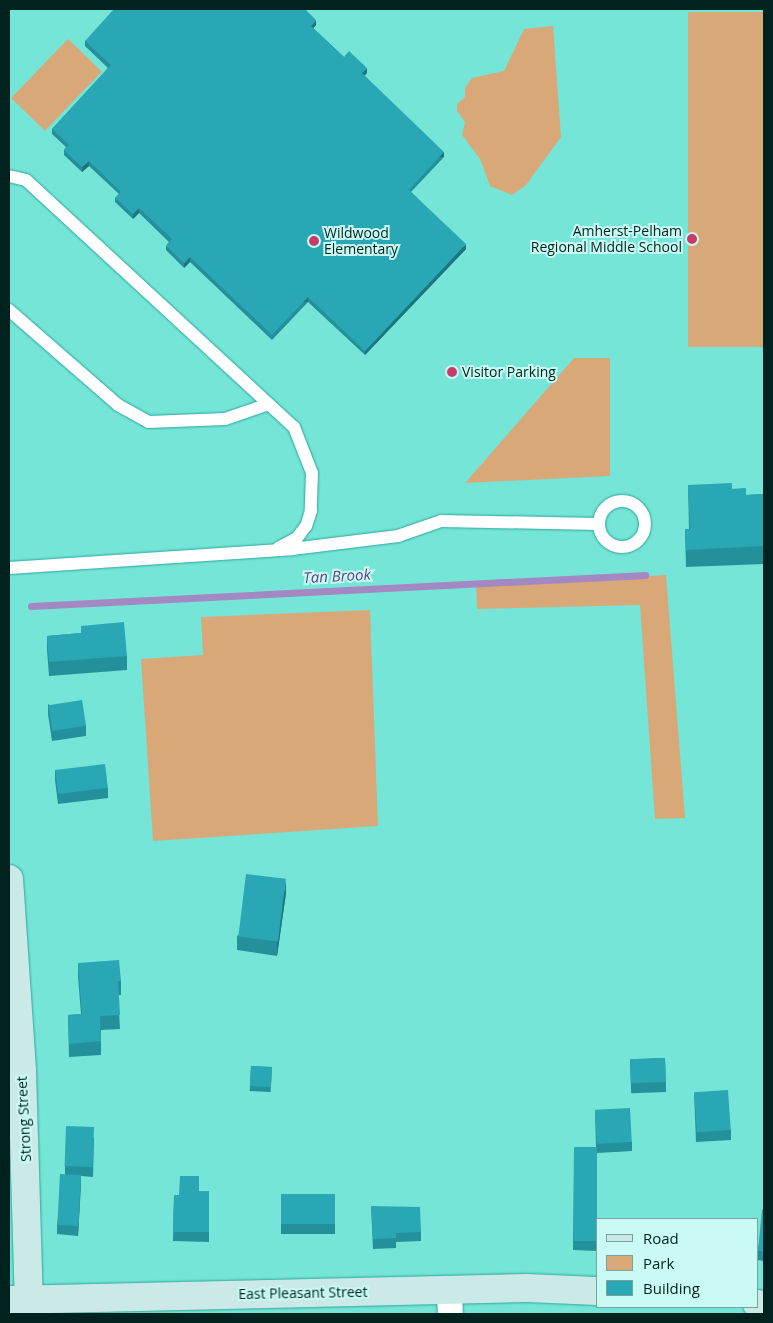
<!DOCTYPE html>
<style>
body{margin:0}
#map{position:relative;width:773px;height:1323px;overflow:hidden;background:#75e5d8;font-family:"Open Sans",sans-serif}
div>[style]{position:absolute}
.green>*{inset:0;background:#d9a878;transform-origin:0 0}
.stream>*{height:7px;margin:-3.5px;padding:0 3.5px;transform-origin:3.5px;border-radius:3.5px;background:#a388c3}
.roads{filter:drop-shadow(0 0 1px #2ea79b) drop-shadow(0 0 1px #2ea79b)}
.lane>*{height:12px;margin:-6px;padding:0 6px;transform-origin:6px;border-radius:6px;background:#fff}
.lane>.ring{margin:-6px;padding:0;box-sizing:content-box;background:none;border:12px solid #fff;border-radius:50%}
.street>*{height:25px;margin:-12.5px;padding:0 12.5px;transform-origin:12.5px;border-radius:12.5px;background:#fff}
.secondary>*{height:28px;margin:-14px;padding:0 14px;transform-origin:14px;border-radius:14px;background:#cbeae7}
.wall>*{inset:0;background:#24909b;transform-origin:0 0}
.shaded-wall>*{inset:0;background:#1d757e;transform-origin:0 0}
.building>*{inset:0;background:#2aa7b4;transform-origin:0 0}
.dots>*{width:14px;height:14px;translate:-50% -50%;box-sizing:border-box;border:2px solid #c9fbf4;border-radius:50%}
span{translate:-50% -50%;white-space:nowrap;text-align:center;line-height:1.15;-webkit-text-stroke:4px #c9fbf4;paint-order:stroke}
.poi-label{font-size:14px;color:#00221e}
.right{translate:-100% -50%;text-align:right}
.left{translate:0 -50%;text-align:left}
.street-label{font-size:14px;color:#00221e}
.water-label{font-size:15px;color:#623d86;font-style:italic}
.frame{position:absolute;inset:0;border:10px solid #00221e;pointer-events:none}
.legend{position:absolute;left:596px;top:1218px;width:162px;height:90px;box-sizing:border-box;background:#c9fbf4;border:1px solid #79a49e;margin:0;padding:6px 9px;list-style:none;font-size:15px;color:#00221e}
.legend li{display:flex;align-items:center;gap:10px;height:25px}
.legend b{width:25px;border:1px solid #79a49e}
</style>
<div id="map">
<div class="green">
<div style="left:688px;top:12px;width:76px;height:335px"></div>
<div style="clip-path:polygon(553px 26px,561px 137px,526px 185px,512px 195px,490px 186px,480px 159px,462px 135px,465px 122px,457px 111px,457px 104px,465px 97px,465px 88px,472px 78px,504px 71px,524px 29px)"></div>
<div style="left:68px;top:39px;width:47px;height:82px;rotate:44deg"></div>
<div style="clip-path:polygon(574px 358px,610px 358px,610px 476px,465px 483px)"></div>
<div style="clip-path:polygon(666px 575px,685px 818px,655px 819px,640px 605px,477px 609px,476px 585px)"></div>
<div style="clip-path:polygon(370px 610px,378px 826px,153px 841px,141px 659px,203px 655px,201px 617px)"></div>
</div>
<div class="stream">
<div style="left:31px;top:606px;width:615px;rotate:-2.89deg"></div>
</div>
<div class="roads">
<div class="lane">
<div style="left:9px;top:176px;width:17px;rotate:13deg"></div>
<div style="left:26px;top:180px;width:364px;rotate:42.7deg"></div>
<div style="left:294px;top:427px;width:49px;rotate:68.6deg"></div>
<div style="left:312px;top:473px;width:38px;rotate:92deg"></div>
<div style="left:311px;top:511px;width:16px;rotate:108deg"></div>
<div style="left:306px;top:526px;width:15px;rotate:127deg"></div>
<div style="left:297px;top:538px;width:21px;rotate:152deg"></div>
<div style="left:9px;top:310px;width:145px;rotate:41.1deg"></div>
<div style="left:118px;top:405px;width:35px;rotate:29deg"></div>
<div style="left:149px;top:422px;width:76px;rotate:-2.3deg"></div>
<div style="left:225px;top:419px;width:46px;rotate:-18.8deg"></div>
<div class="ring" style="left:599px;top:501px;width:34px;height:34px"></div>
<div style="left:9px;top:568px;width:284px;rotate:-3.8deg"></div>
<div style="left:292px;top:549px;width:107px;rotate:-7deg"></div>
<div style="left:398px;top:536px;width:46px;rotate:-19.2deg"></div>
<div style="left:441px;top:521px;width:157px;rotate:1.1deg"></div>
</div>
<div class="street">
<div style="left:449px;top:1290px;width:24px;rotate:88deg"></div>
</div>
<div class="secondary">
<div style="left:9px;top:879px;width:191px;rotate:86.1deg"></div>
<div style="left:22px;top:1070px;width:230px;rotate:88.3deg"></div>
<div style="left:9px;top:1300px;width:518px;rotate:-1.33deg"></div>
<div style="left:527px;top:1288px;width:70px;rotate:2.5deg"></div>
<div style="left:757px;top:1304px;width:7px;rotate:8deg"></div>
</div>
</div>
<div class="wall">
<div style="clip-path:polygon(163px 10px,316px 25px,313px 28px,344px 57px,367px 73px,364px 76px,444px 157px,411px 192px,466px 249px,365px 355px,308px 302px,272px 340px,190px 262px,184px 268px,166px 250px,166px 246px,169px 242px,139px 213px,133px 219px,115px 202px,115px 198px,119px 194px,89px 166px,82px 172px,64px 155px,64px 150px,66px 147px,52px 134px,52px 129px,108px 68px,85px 46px,85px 41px)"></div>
<div style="clip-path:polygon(688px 485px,732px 489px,746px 495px,764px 494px,764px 564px,686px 567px,685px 529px,689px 529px)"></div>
<div style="clip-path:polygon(81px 626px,127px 656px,127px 670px,49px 676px,47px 650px,47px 636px,81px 633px)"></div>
<div style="clip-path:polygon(48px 704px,86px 726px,86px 736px,52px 741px,48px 714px)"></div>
<div style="clip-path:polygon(55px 770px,108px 788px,108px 798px,58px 804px,55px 780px)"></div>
<div style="clip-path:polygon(286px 893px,277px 956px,237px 950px,237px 936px)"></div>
<div style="clip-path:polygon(78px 963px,121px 981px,121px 995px,118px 995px,120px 1029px,101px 1030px,101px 1055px,69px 1057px,68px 1015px,81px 1014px,78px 977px)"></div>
<div style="left:665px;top:1058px;width:34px;height:35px;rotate:88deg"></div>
<div style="left:251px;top:1066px;width:21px;height:25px;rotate:3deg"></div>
<div style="clip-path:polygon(694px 1092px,731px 1130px,731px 1140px,696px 1142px)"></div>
<div style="clip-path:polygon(595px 1111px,632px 1142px,632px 1151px,597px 1153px,597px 1251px,573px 1250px,574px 1147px,596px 1147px)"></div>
<div style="clip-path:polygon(94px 1137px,93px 1177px,81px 1176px,78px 1236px,57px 1234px,57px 1225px,65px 1174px,65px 1166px)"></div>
<div style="clip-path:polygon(199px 1191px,209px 1191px,209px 1242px,173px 1241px,174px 1195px,179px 1195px)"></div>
<div style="left:281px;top:1194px;width:54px;height:40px"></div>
<div style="clip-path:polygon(371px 1206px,421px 1232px,421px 1241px,396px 1242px,396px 1248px,373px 1249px)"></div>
<div style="clip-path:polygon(764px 1210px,764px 1261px,758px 1260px,758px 1251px)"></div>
</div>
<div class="shaded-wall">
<div style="clip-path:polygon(316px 20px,316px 25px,311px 31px,311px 26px)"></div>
<div style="clip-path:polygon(367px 68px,367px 73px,362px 78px,362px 73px)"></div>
<div style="left:444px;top:152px;width:5px;height:52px;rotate:90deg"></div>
<div style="clip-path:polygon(89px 161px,89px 166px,82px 172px,82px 167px)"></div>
<div style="clip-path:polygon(139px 208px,139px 213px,133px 219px,133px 214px)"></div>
<div style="clip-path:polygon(466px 244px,466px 249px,365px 355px,365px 351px)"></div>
<div style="clip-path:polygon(190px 257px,190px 262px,184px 268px,184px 263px)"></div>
<div style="left:308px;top:297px;width:5px;height:52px;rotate:90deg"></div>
<div style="clip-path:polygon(286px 879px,286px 893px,277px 956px,277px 942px)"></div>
<div style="clip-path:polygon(81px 1175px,81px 1185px,78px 1236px,78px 1226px)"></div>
</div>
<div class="building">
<div style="clip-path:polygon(114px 9px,162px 9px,163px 10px,164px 9px,305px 9px,316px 20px,311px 26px,344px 57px,349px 51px,367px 68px,362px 73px,444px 152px,409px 190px,466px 244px,365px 351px,308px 297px,272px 335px,190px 257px,184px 263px,166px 246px,172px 239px,139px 208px,133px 214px,115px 198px,121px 192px,89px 161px,82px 167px,64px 150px,69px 145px,52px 129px,111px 65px,85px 41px)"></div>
<div style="clip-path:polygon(732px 483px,732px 489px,746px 488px,746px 495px,764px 494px,764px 546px,686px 550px,685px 529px,690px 529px,688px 485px)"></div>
<div style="clip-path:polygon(124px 622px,127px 656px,49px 662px,47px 636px,81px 633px,81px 626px)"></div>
<div style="left:82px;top:700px;width:26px;height:34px;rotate:81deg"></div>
<div style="left:105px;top:764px;width:24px;height:50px;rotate:83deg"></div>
<div style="left:246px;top:874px;width:40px;height:63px;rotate:7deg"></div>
<div style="clip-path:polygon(119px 960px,121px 981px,118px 981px,120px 1015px,100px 1016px,101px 1041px,69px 1044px,68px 1015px,82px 1014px,78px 963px)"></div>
<div style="left:665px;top:1058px;width:24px;height:35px;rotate:88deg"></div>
<div style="left:251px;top:1066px;width:21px;height:20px;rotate:3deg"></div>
<div style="left:728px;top:1090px;width:40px;height:34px;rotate:86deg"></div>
<div style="left:630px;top:1108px;width:34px;height:35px;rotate:87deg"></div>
<div style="left:66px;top:1126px;width:28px;height:40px;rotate:2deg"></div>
<div style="left:574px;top:1147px;width:23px;height:94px"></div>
<div style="left:60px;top:1174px;width:21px;height:51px;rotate:3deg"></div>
<div style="clip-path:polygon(180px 1176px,199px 1176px,199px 1191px,209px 1191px,209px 1232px,173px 1232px,174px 1195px,179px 1195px)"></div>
<div style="left:281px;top:1194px;width:54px;height:30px"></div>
<div style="clip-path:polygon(371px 1206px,420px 1207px,421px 1232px,396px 1233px,396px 1238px,373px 1239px)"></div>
<div style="clip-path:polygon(762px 1209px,764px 1210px,764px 1251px,758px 1251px)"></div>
</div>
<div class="dots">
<div style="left:692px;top:239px;background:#c93c69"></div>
<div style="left:314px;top:241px;background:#c93c69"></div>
<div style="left:452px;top:372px;background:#c93c69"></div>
</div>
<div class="poi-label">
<span class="right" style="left:682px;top:239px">Amherst-Pelham<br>Regional Middle School</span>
<span class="left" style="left:324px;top:241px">Wildwood<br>Elementary</span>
<span class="left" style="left:462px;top:372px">Visitor Parking</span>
</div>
<div class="street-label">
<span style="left:24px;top:1119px;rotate:-93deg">Strong Street</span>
<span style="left:303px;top:1293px;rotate:-1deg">East Pleasant Street</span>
</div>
<div class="water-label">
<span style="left:337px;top:576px;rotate:-3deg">Tan Brook</span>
</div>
<div class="frame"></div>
<ul class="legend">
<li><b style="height:6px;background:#cbeae7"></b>Road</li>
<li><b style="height:14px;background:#d9a878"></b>Park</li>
<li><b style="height:14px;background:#2aa7b4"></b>Building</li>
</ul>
</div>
